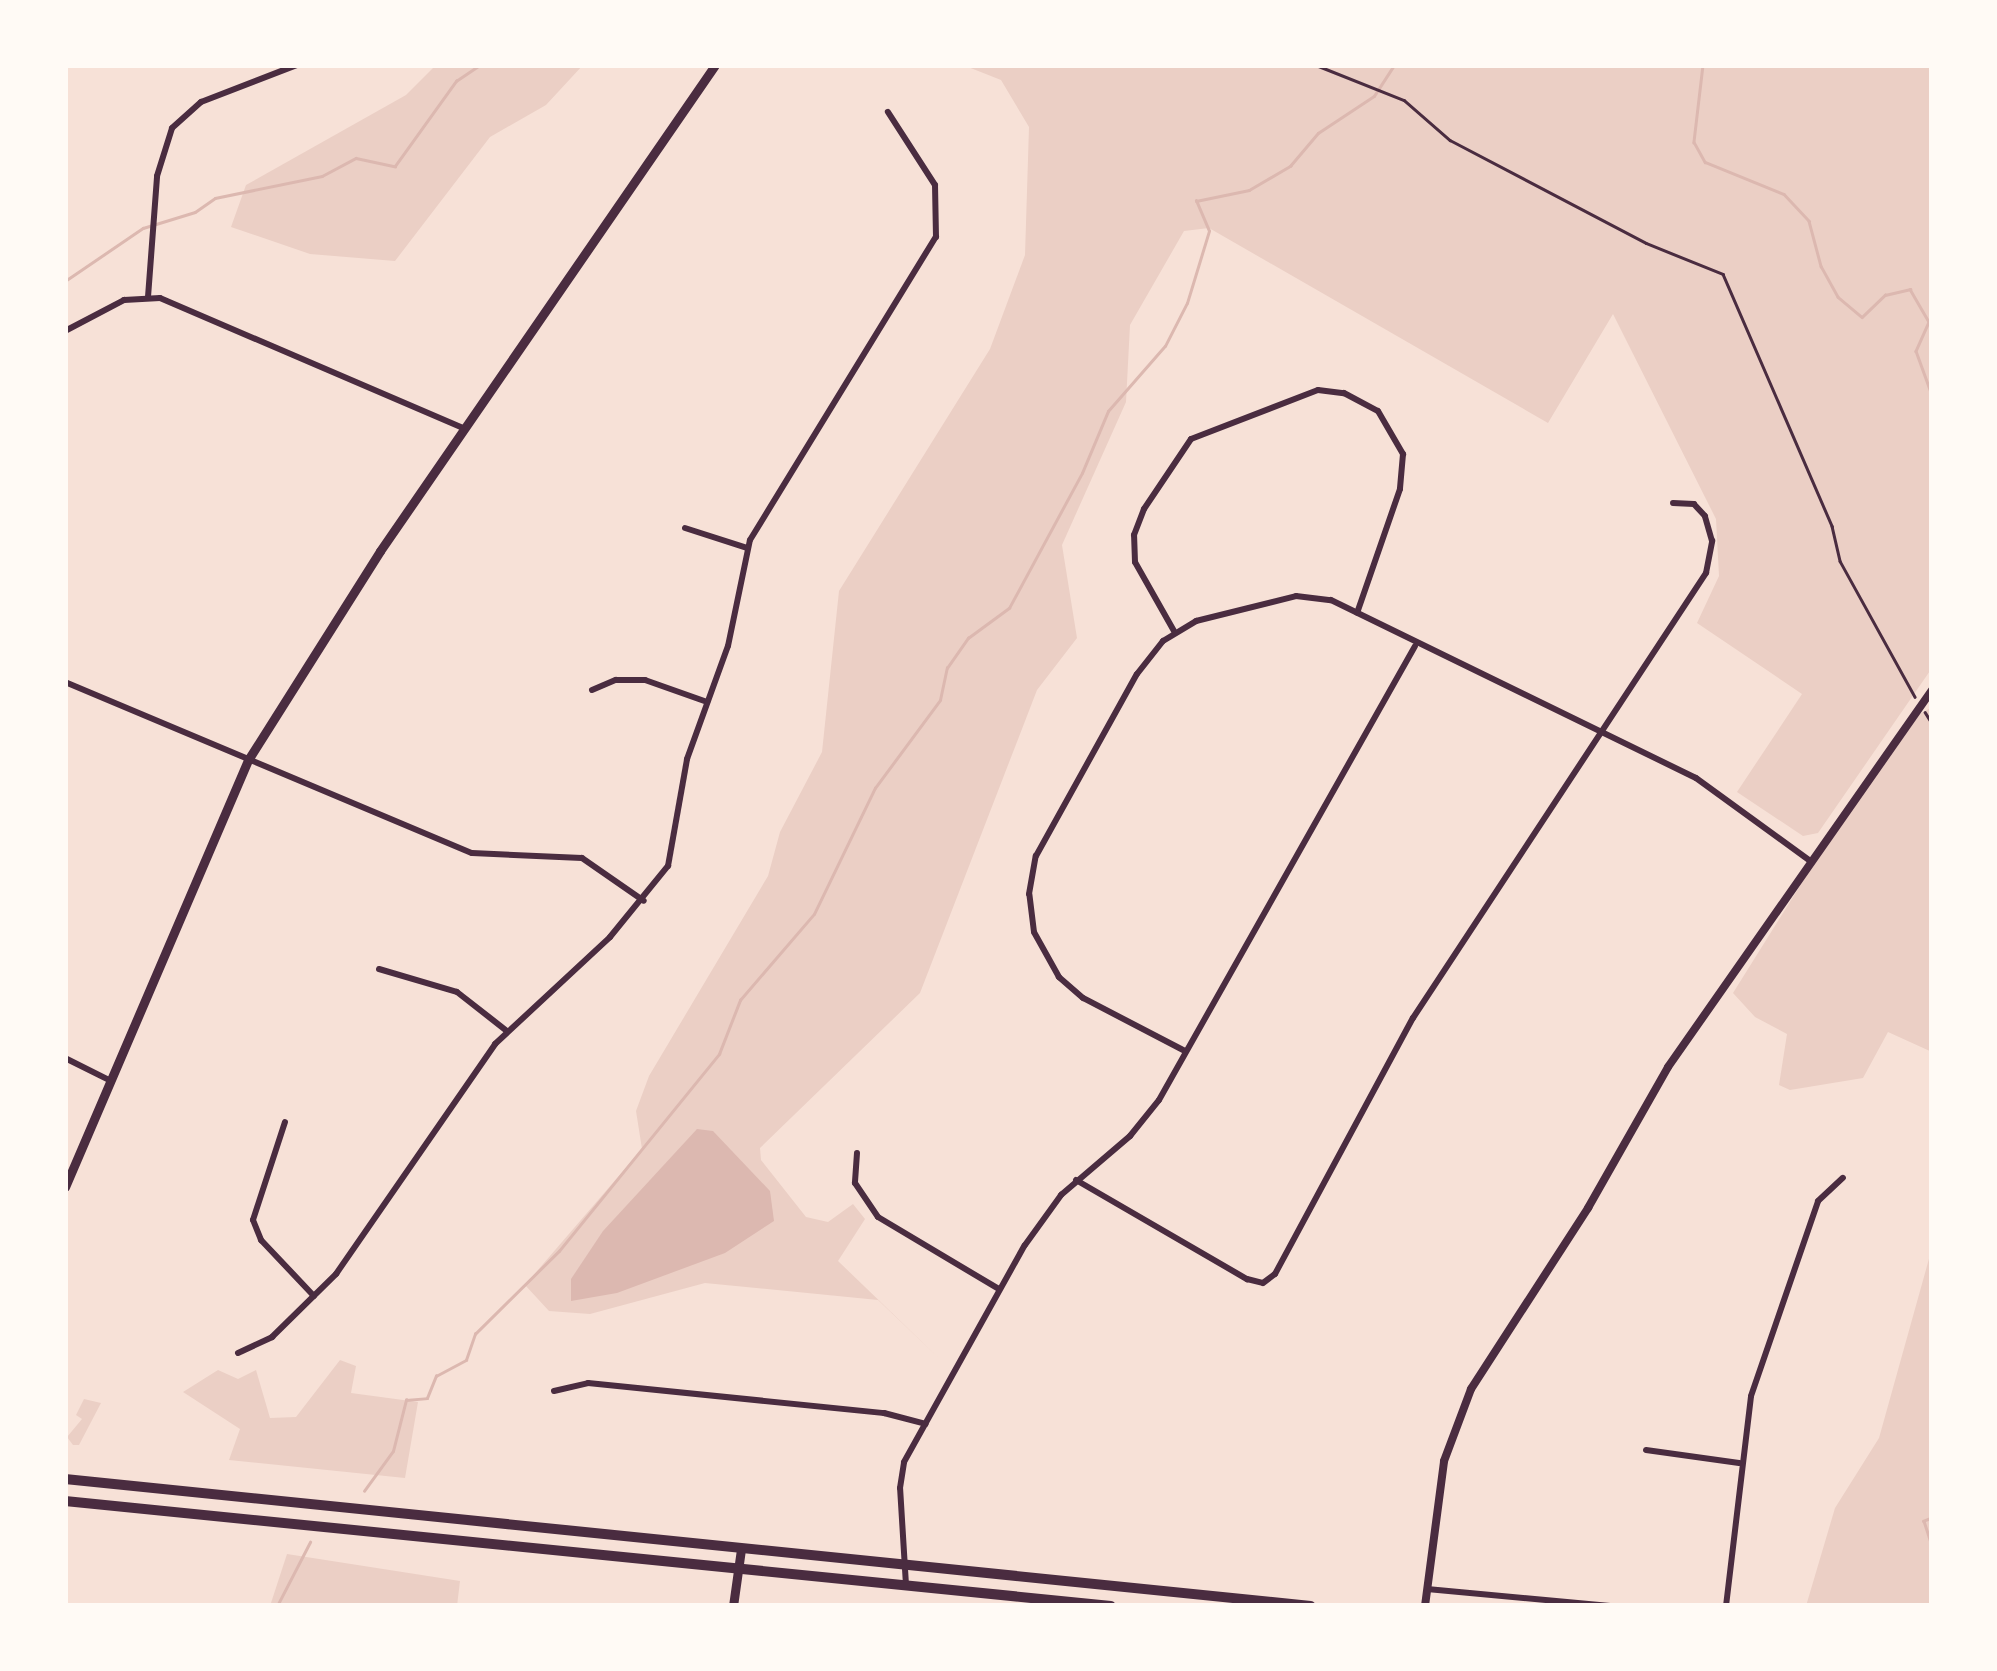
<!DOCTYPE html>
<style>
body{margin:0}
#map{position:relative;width:1997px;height:1671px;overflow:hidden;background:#f7e1d7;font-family:Helvetica,sans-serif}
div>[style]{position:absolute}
.green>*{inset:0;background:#ebcfc5}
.water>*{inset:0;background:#dcb8b0}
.stream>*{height:2.5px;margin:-1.25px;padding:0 1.25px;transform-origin:1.25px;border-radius:1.25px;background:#dcb8b0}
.path>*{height:2.5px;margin:-1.25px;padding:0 1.25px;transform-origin:1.25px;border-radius:1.25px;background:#4a2c40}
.minor>*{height:6px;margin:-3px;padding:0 3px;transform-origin:3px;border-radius:3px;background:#4a2c40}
.tertiary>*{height:8px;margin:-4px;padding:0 4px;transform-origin:4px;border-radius:4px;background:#4a2c40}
.secondary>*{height:9px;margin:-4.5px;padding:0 4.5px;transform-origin:4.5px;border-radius:4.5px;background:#4a2c40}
.primary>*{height:10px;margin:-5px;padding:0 5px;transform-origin:5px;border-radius:5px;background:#4a2c40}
span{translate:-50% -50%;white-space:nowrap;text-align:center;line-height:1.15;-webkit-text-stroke:10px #fffaf5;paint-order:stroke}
.frame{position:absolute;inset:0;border:68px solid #fffaf5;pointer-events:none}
</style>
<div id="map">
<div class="green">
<div style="clip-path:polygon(436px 65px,583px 65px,546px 105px,490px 137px,395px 261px,310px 254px,231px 227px,246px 185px,406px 95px)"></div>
<div style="clip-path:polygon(963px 65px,1932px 65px,1932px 668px,1818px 833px,1803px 836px,1737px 792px,1802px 694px,1697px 623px,1719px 576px,1716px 519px,1613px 314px,1548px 423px,1209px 228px,1184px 231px,1130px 325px,1126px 402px,1062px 545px,1077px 638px,1037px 690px,920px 993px,760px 1148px,761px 1160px,806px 1217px,828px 1222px,853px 1204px,865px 1219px,838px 1261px,944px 1363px,878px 1300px,705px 1283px,590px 1314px,549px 1311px,525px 1285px,642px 1149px,636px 1111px,649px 1076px,768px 876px,780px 832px,822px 752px,839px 591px,990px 349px,1025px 255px,1029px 127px,1001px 80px)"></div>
<div style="clip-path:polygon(1932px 707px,1932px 1052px,1888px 1032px,1863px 1078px,1790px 1090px,1779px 1085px,1787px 1034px,1755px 1017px,1733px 993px,1818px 857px,1920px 714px)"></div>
<div style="clip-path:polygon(1932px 1248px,1932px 1606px,1806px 1606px,1835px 1508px,1879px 1438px)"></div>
<div style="clip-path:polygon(340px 1360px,356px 1366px,351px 1393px,418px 1402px,405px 1478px,229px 1460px,240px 1429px,183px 1392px,218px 1370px,238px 1379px,256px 1370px,270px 1418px,296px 1417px)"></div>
<div style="clip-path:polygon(84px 1399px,101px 1403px,79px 1445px,73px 1445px,67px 1437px,82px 1419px,76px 1415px)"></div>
<div style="clip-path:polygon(287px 1554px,460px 1581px,457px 1606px,270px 1606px)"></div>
</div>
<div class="water">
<div style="clip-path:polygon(697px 1129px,713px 1131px,770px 1191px,774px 1221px,725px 1253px,617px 1293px,571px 1301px,571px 1279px,603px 1231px)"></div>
</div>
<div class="stream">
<div style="left:1703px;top:65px;width:78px;rotate:96.7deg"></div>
<div style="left:1694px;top:142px;width:23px;rotate:61deg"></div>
<div style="left:1705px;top:162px;width:85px;rotate:22.1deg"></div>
<div style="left:1784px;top:194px;width:37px;rotate:47deg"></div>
<div style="left:1809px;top:221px;width:47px;rotate:75.1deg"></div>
<div style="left:1821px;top:266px;width:35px;rotate:61deg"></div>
<div style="left:1838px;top:297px;width:31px;rotate:40deg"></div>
<div style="left:1862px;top:317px;width:32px;rotate:-44deg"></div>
<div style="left:1885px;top:295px;width:26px;rotate:-13deg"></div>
<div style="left:1910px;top:289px;width:38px;rotate:60deg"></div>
<div style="left:1929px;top:322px;width:32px;rotate:114deg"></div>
<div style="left:1916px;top:351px;width:47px;rotate:70deg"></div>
<div style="left:65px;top:281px;width:94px;rotate:-34.2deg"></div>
<div style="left:143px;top:228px;width:54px;rotate:-17.1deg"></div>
<div style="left:195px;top:212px;width:24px;rotate:-35deg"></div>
<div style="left:215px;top:198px;width:109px;rotate:-11.6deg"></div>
<div style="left:322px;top:176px;width:38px;rotate:-28deg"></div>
<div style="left:356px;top:158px;width:40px;rotate:12deg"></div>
<div style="left:395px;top:166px;width:105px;rotate:-54.3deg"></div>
<div style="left:456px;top:81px;width:29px;rotate:-34deg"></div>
<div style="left:364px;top:1491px;width:49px;rotate:-54.1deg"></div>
<div style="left:393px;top:1451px;width:53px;rotate:-75.7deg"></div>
<div style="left:406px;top:1400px;width:21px;rotate:-5deg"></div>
<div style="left:427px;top:1398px;width:24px;rotate:-68deg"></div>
<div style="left:436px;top:1376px;width:34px;rotate:-28deg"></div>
<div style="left:466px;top:1360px;width:28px;rotate:-71deg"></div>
<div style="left:475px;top:1334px;width:118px;rotate:-44.7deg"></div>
<div style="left:559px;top:1251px;width:254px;rotate:-50.9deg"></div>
<div style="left:719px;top:1054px;width:58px;rotate:-68.7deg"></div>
<div style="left:740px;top:1000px;width:113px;rotate:-49.3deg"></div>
<div style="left:814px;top:914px;width:140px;rotate:-64.2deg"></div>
<div style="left:875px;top:788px;width:109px;rotate:-53.5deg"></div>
<div style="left:940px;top:700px;width:33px;rotate:-78deg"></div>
<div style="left:947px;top:668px;width:37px;rotate:-55deg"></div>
<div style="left:968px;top:638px;width:51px;rotate:-36.2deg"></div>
<div style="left:1009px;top:608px;width:153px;rotate:-61.6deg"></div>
<div style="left:1082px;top:473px;width:67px;rotate:-67.2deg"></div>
<div style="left:1108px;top:411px;width:86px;rotate:-48.8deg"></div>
<div style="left:1165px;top:346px;width:48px;rotate:-62.9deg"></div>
<div style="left:1187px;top:303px;width:75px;rotate:-73deg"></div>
<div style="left:1209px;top:231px;width:33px;rotate:-113deg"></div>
<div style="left:1196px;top:201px;width:54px;rotate:-11.7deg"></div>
<div style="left:1249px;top:190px;width:48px;rotate:-30.3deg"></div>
<div style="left:1290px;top:166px;width:43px;rotate:-49.7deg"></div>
<div style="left:1318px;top:133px;width:67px;rotate:-33.5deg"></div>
<div style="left:1374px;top:96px;width:37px;rotate:-57deg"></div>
<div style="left:1932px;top:1518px;width:9px;rotate:159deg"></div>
<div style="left:1924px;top:1521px;width:25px;rotate:72deg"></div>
<div style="left:277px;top:1606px;width:72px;rotate:-62.7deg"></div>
</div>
<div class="path">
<div style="left:1316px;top:65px;width:95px;rotate:21.7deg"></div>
<div style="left:1404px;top:100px;width:61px;rotate:41deg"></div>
<div style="left:1450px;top:140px;width:221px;rotate:27.7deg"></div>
<div style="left:1646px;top:243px;width:83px;rotate:21.9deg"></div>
<div style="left:1723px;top:274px;width:275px;rotate:66.6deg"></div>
<div style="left:1832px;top:526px;width:36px;rotate:77deg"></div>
<div style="left:1840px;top:561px;width:155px;rotate:61.1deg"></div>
<div style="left:1925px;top:712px;width:13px;rotate:58deg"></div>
</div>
<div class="minor">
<div style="left:148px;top:297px;width:121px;rotate:-85.7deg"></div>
<div style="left:157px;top:176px;width:50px;rotate:-72.6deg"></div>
<div style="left:172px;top:128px;width:39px;rotate:-42deg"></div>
<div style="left:201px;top:102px;width:103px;rotate:-21.1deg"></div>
<div style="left:65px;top:331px;width:67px;rotate:-27.7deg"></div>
<div style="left:124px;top:300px;width:36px;rotate:-3deg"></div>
<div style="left:160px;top:298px;width:331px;rotate:23.2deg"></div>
<div style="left:685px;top:528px;width:65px;rotate:17.9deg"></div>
<div style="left:1174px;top:631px;width:79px;rotate:-119.5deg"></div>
<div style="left:1135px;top:562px;width:27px;rotate:-92deg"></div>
<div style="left:1134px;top:535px;width:28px;rotate:-69deg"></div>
<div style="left:1144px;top:509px;width:84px;rotate:-56.1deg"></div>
<div style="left:1191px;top:439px;width:136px;rotate:-21.1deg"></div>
<div style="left:1318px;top:390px;width:26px;rotate:7deg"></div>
<div style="left:1344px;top:393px;width:38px;rotate:28deg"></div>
<div style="left:1378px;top:411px;width:50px;rotate:59.8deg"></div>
<div style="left:1403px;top:454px;width:35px;rotate:95deg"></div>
<div style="left:1400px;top:489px;width:131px;rotate:109.1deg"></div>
<div style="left:65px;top:682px;width:441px;rotate:22.8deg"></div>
<div style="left:472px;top:853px;width:110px;rotate:2.6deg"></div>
<div style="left:582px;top:858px;width:75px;rotate:34.7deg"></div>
<div style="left:592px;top:690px;width:26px;rotate:-23deg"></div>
<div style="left:616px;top:680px;width:29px"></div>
<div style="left:645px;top:680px;width:66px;rotate:19.5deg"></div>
<div style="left:379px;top:969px;width:81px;rotate:16.4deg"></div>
<div style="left:457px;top:992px;width:63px;rotate:38deg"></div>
<div style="left:1185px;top:1051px;width:115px;rotate:-152.5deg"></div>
<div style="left:1083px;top:998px;width:32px;rotate:-139deg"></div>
<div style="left:1059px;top:977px;width:51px;rotate:-119.1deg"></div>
<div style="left:1034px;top:932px;width:38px;rotate:-97deg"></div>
<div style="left:1029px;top:894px;width:39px;rotate:-80deg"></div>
<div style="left:1036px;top:856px;width:208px;rotate:-61deg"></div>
<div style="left:1137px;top:674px;width:42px;rotate:-51.8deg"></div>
<div style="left:1163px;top:641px;width:39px;rotate:-31deg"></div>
<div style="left:1196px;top:621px;width:103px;rotate:-14deg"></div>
<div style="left:1296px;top:596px;width:35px;rotate:7deg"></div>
<div style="left:1331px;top:600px;width:406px;rotate:26deg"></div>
<div style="left:1696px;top:778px;width:140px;rotate:36deg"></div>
<div style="left:65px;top:1058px;width:49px;rotate:26.6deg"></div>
<div style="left:285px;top:1122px;width:103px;rotate:108.1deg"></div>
<div style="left:253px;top:1220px;width:22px;rotate:68deg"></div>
<div style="left:261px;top:1240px;width:77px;rotate:46.6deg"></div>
<div style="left:857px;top:1153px;width:30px;rotate:94deg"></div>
<div style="left:855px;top:1183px;width:41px;rotate:55.9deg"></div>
<div style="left:878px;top:1217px;width:141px;rotate:30.8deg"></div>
<div style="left:1076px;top:1180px;width:198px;rotate:30.1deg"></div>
<div style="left:1247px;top:1279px;width:16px;rotate:14deg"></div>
<div style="left:1263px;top:1283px;width:15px;rotate:-37deg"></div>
<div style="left:1275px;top:1274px;width:291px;rotate:-61.7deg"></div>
<div style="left:1413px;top:1018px;width:533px;rotate:-56.64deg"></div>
<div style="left:1706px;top:573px;width:33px;rotate:-79deg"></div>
<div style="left:1712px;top:541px;width:26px;rotate:-106deg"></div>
<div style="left:1705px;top:516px;width:16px;rotate:-133deg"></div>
<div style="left:1694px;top:504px;width:21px;rotate:-177deg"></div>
<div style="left:238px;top:1353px;width:38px;rotate:-25deg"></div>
<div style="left:272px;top:1337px;width:90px;rotate:-44.5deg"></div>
<div style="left:336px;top:1274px;width:280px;rotate:-55.3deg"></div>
<div style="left:495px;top:1044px;width:157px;rotate:-42.9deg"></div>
<div style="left:610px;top:937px;width:92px;rotate:-50.8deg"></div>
<div style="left:668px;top:866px;width:109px;rotate:-79.9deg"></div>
<div style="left:687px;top:759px;width:120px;rotate:-70.1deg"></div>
<div style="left:728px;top:646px;width:108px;rotate:-78.3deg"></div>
<div style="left:750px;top:540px;width:356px;rotate:-58.5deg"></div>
<div style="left:936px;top:237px;width:52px;rotate:-91.1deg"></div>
<div style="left:935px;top:185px;width:87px;rotate:-122.8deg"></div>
<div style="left:554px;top:1391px;width:35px;rotate:-13deg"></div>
<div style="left:588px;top:1383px;width:298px;rotate:5.8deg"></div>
<div style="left:884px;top:1413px;width:43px;rotate:14.7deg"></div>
<div style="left:1646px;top:1450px;width:94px;rotate:8deg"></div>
<div style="left:906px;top:1585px;width:97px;rotate:-93.5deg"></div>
<div style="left:900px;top:1488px;width:26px;rotate:-81deg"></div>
<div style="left:904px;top:1462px;width:248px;rotate:-60.9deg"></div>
<div style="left:1025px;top:1245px;width:62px;rotate:-54.2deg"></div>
<div style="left:1061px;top:1195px;width:91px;rotate:-40.5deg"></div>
<div style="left:1130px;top:1136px;width:46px;rotate:-51.1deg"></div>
<div style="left:1159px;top:1100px;width:521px;rotate:-60.58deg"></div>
<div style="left:1427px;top:1589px;width:184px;rotate:5.3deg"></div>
<div style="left:1726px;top:1606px;width:211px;rotate:-83.2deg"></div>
<div style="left:1751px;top:1396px;width:206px;rotate:-71deg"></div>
<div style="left:1818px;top:1201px;width:34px;rotate:-43deg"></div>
</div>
<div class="tertiary">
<div style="left:1425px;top:1606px;width:146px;rotate:-82.5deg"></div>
<div style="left:1444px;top:1461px;width:77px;rotate:-69.4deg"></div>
<div style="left:1471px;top:1389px;width:216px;rotate:-57.1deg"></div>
<div style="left:1588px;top:1208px;width:162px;rotate:-60.4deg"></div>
<div style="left:1668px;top:1067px;width:460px;rotate:-55deg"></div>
</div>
<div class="secondary">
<div style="left:65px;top:1187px;width:465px;rotate:-66.8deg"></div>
<div style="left:248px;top:760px;width:247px;rotate:-57.7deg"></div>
<div style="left:380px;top:551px;width:590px;rotate:-55.42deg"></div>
<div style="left:733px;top:1606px;width:58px;rotate:-82deg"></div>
</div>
<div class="primary">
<div style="left:65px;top:1479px;width:1252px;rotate:5.82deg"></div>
<div style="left:65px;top:1501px;width:1051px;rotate:5.73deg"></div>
</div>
<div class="frame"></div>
</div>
